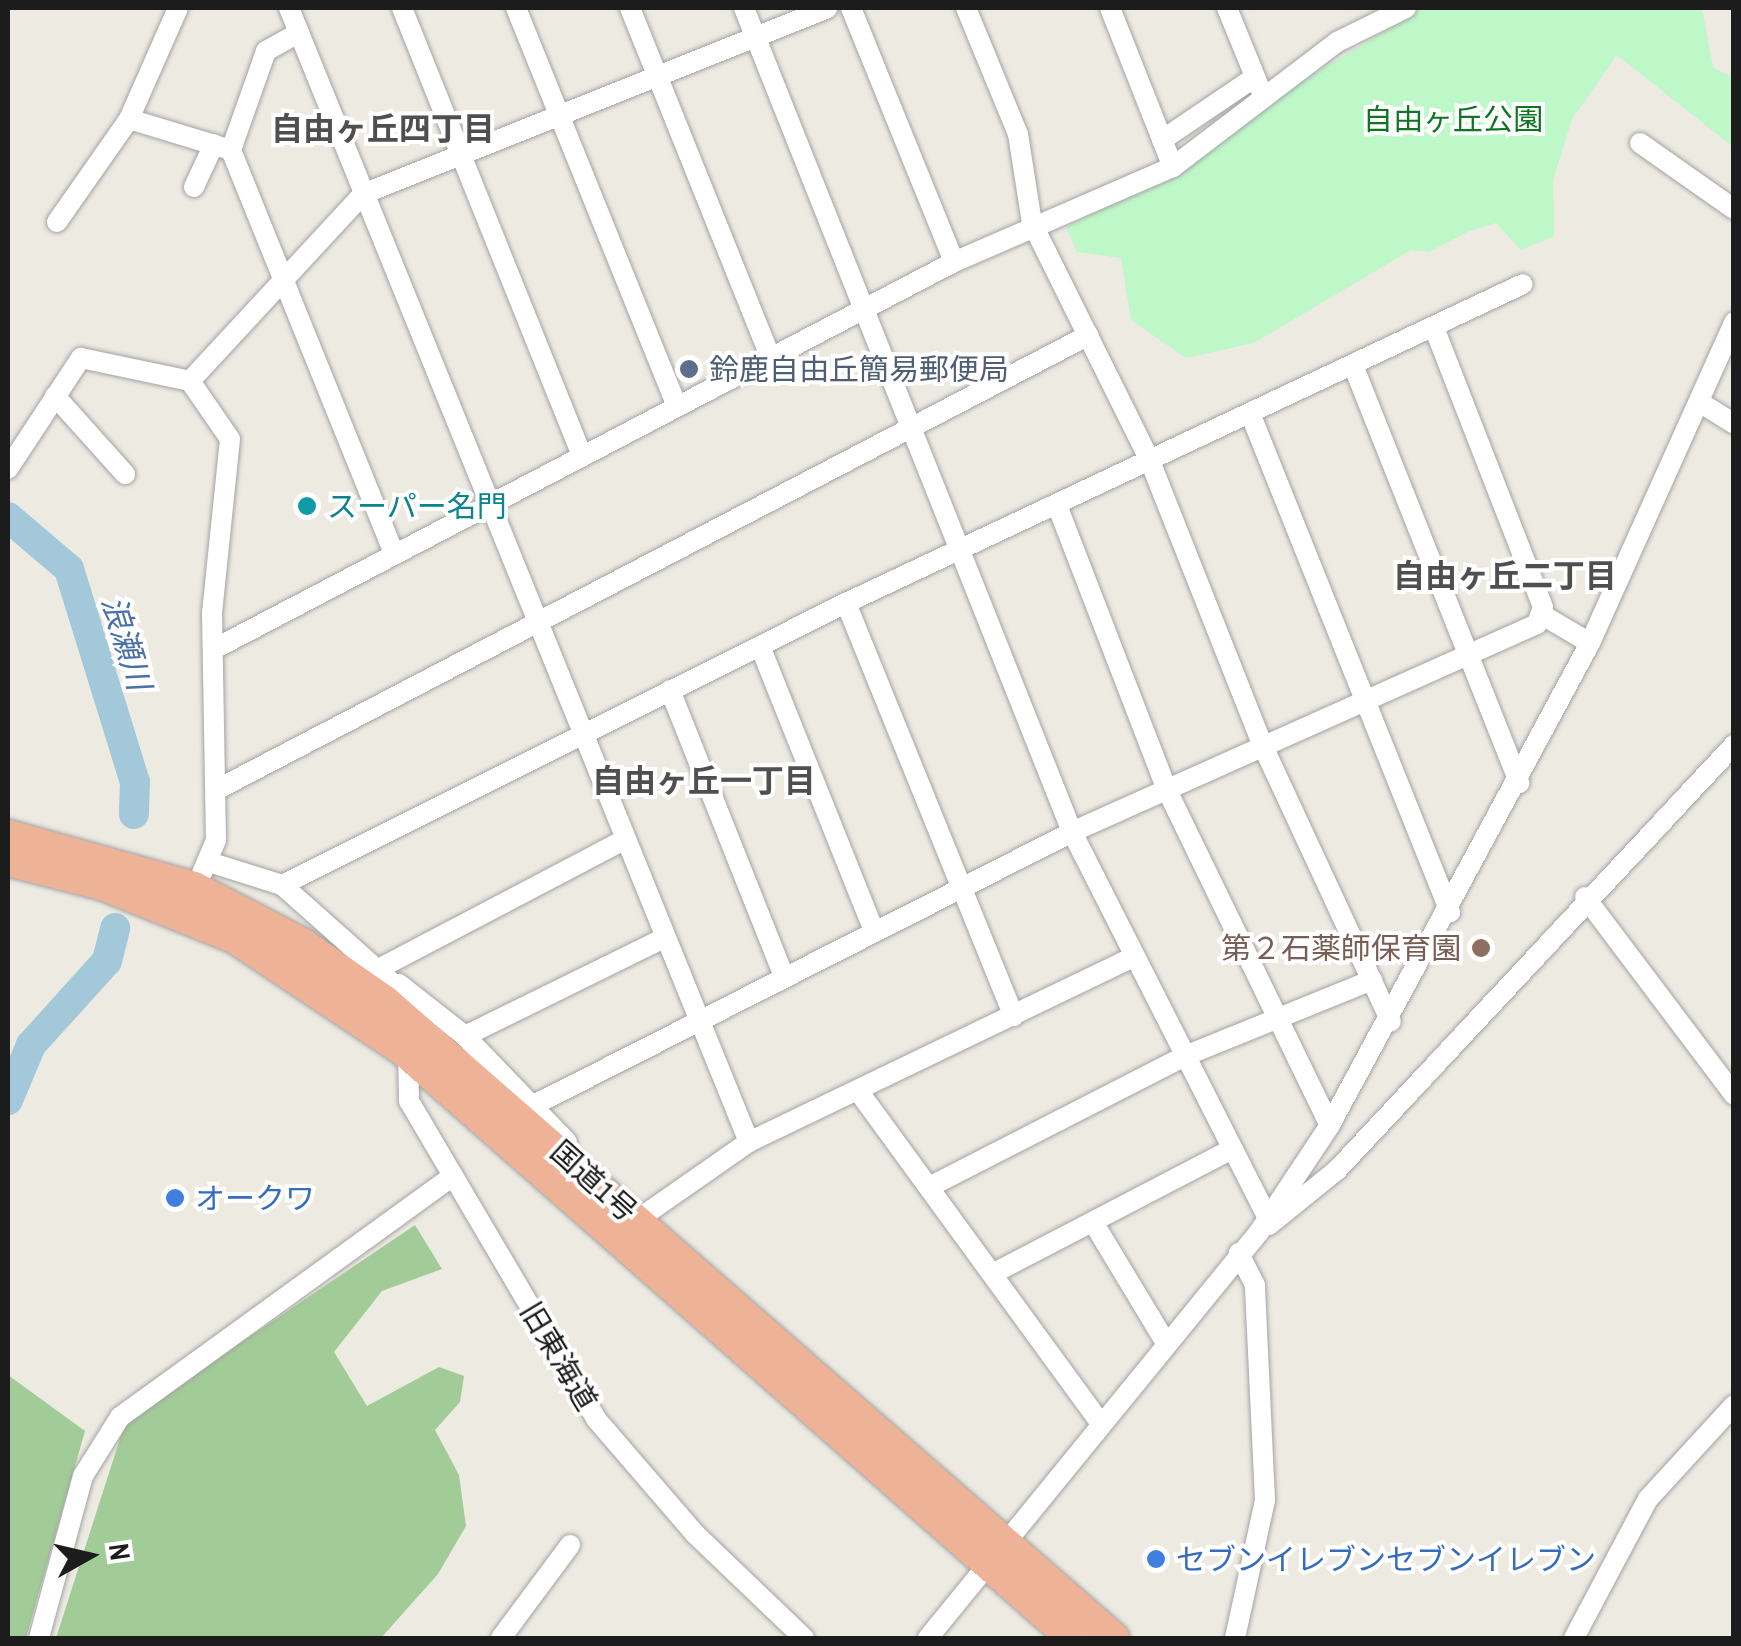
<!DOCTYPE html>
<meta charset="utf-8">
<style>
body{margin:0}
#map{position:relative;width:1741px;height:1646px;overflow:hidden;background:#edeae2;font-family:"Archivo Narrow","Noto Sans JP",sans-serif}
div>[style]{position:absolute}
.forest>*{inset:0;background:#a2cc97}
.park>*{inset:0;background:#bef7c8}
.river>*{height:30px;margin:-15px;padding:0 15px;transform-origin:15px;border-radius:15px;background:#a3c8da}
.roads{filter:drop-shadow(0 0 2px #a3a3a3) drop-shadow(0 0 2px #a3a3a3)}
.minor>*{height:20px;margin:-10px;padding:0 10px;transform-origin:10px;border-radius:10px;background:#fff}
.trunk>*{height:32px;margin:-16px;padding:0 16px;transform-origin:16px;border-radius:16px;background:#eeb297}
.dots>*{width:28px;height:28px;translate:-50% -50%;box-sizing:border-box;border:5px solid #fff;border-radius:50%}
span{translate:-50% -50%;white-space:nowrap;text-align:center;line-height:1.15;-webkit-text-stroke:8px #fff;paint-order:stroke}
.park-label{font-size:30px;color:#0e7620}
.service-label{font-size:30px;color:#4e5e75}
.left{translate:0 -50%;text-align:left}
.culture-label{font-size:30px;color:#0d838f}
.education-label{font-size:30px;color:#785e54}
.right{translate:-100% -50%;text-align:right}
.street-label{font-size:30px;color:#1c1c1c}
.shop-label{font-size:30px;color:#366cbe}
.neighbourhood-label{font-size:32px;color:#4f4f4f;font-weight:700}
.water-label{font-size:32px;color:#4c71a8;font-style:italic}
.frame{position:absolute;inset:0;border:10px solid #1c1c1c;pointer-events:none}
.north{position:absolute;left:40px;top:1506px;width:100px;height:100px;-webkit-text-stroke:8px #fff;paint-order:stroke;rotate:82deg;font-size:28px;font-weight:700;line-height:40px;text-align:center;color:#1c1c1c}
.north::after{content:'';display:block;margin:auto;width:35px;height:45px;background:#1c1c1c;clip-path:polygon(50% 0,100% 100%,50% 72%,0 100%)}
</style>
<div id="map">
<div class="forest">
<div style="clip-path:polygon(415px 1225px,442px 1269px,382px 1291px,334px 1352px,367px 1406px,439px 1367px,464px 1376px,460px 1402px,435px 1430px,459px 1475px,466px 1526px,438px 1574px,381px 1638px,56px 1638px,126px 1420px)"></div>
<div style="clip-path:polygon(8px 1375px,85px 1431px,26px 1638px,8px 1638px)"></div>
</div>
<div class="park">
<div style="clip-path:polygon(1424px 8px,1702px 8px,1713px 67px,1733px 78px,1733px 147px,1617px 55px,1572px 119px,1553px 180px,1554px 236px,1521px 250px,1496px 223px,1469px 231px,1429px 252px,1411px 250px,1254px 343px,1186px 358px,1131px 320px,1121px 258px,1077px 252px,1066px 227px,1175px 174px,1297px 84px)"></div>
</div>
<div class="river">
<div style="left:8px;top:517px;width:80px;rotate:40.4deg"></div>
<div style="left:69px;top:569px;width:223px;rotate:72.8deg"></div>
<div style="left:135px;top:782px;width:32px;rotate:92deg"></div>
<div style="left:8px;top:1100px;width:60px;rotate:-67.3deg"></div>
<div style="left:31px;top:1045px;width:113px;rotate:-47.9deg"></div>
<div style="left:107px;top:961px;width:34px;rotate:-76deg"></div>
</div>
<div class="roads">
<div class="minor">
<div style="left:178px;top:8px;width:121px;rotate:113.8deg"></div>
<div style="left:129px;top:119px;width:107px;rotate:16.9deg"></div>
<div style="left:231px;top:150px;width:436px;rotate:68deg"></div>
<div style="left:289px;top:8px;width:1224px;rotate:67.92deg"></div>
<div style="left:402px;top:8px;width:483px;rotate:68.1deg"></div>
<div style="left:516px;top:8px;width:428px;rotate:68deg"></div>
<div style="left:630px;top:8px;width:377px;rotate:68.1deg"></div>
<div style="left:744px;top:8px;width:887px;rotate:68.29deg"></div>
<div style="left:1072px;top:832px;width:433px;rotate:63.1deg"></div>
<div style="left:851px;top:8px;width:274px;rotate:67.9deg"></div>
<div style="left:966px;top:8px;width:136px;rotate:67.6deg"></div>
<div style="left:1018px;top:134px;width:90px;rotate:81.1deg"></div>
<div style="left:1032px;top:223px;width:266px;rotate:63.6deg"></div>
<div style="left:1150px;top:461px;width:304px;rotate:68.4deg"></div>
<div style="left:1262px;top:744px;width:306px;rotate:65.1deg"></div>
<div style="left:1110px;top:8px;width:171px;rotate:68.4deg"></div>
<div style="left:1227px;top:8px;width:87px;rotate:67.8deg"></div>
<div style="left:1162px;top:140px;width:112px;rotate:-34.1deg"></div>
<div style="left:1640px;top:143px;width:115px;rotate:35.1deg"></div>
<div style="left:231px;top:150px;width:105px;rotate:-70.5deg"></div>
<div style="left:266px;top:51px;width:38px;rotate:-29deg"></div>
<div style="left:194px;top:187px;width:47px;rotate:-65.1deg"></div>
<div style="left:57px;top:222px;width:126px;rotate:-55deg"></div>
<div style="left:1353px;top:365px;width:450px;rotate:68.3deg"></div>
<div style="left:190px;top:381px;width:255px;rotate:-47.2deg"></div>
<div style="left:363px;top:194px;width:500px;rotate:-21.8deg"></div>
<div style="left:55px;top:396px;width:105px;rotate:48.1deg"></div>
<div style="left:1701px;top:403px;width:39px;rotate:32deg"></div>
<div style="left:1250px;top:413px;width:538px;rotate:68.16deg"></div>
<div style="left:8px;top:469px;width:133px;rotate:-56.7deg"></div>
<div style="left:81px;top:358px;width:111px;rotate:11.9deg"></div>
<div style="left:190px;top:381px;width:70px;rotate:55.4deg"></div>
<div style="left:230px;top:439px;width:174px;rotate:95.9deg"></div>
<div style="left:212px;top:612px;width:228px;rotate:89deg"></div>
<div style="left:216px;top:840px;width:36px;rotate:113deg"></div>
<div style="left:1057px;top:505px;width:303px;rotate:68.9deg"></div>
<div style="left:1166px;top:788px;width:375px;rotate:64.1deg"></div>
<div style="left:846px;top:603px;width:446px;rotate:67.9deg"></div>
<div style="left:1544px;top:616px;width:53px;rotate:30.4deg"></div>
<div style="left:760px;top:646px;width:307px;rotate:68.2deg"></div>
<div style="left:216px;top:648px;width:833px;rotate:-27.61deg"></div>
<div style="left:954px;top:262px;width:239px;rotate:-23.5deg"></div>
<div style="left:1173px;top:167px;width:206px;rotate:-37.3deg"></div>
<div style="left:1337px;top:42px;width:77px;rotate:-26.2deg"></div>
<div style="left:670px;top:690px;width:309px;rotate:68.3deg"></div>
<div style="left:216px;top:790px;width:984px;rotate:-27.53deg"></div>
<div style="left:209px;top:862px;width:77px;rotate:17.5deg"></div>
<div style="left:282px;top:885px;width:631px;rotate:-26.57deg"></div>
<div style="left:846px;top:603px;width:748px;rotate:-25.23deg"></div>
<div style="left:282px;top:885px;width:167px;rotate:41.6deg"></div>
<div style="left:407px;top:996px;width:105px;rotate:88.9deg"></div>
<div style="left:409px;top:1101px;width:370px;rotate:59.5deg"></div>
<div style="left:597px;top:1420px;width:150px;rotate:49.3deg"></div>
<div style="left:695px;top:1534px;width:151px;rotate:43.7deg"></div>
<div style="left:1585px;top:897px;width:248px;rotate:53deg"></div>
<div style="left:384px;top:966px;width:269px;rotate:-27.7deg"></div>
<div style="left:399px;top:984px;width:84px;rotate:38.2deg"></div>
<div style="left:465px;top:1036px;width:147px;rotate:46.1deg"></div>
<div style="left:465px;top:1036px;width:220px;rotate:-26.2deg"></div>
<div style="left:859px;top:1092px;width:409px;rotate:53.9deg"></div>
<div style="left:532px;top:1106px;width:606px;rotate:-26.9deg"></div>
<div style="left:1072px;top:832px;width:509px;rotate:-24.1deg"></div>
<div style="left:1537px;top:624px;width:18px;rotate:-71deg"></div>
<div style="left:1543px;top:607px;width:300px;rotate:-111.3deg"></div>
<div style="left:929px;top:1187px;width:288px;rotate:-27.1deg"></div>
<div style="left:1185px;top:1056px;width:202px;rotate:-22.1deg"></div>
<div style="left:637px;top:1220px;width:136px;rotate:-34.9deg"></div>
<div style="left:749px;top:1142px;width:427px;rotate:-25.7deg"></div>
<div style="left:1093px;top:1222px;width:141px;rotate:58.9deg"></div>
<div style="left:1269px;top:1225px;width:87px;rotate:-39deg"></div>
<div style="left:1337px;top:1170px;width:582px;rotate:-46.95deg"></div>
<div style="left:992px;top:1274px;width:271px;rotate:-27.5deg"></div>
<div style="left:39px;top:1638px;width:168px;rotate:-74.8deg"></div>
<div style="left:83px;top:1476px;width:70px;rotate:-57.9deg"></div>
<div style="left:120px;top:1417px;width:411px;rotate:-35.9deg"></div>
<div style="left:501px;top:1638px;width:116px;rotate:-53.4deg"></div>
<div style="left:928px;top:1638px;width:524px;rotate:-50.81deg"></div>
<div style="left:1259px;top:1232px;width:128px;rotate:-56.4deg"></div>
<div style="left:1330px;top:1125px;width:548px;rotate:-61.66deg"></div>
<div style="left:1590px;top:643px;width:352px;rotate:-65.8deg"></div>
<div style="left:1235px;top:1638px;width:141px;rotate:-77.7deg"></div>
<div style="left:1265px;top:1500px;width:215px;rotate:-92.7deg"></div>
<div style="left:1255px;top:1285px;width:36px;rotate:-117deg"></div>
<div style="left:1574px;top:1638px;width:157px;rotate:-62deg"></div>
<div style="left:1648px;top:1499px;width:127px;rotate:-47.5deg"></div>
</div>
<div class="trunk">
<div style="left:8px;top:836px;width:193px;rotate:15.6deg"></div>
<div style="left:194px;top:888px;width:122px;rotate:27.4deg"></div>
<div style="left:302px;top:944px;width:101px;rotate:34.9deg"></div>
<div style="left:385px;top:1002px;width:967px;rotate:41.14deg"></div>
<div style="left:8px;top:860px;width:97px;rotate:14.3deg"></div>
<div style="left:102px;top:884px;width:144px;rotate:21.9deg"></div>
<div style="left:236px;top:938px;width:202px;rotate:33.7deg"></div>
<div style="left:404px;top:1050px;width:891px;rotate:41.31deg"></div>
</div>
</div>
<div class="dots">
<div style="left:689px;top:369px;background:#5c6f8a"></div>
<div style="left:307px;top:506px;background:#0f9aa8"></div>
<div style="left:1481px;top:948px;background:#8d6e63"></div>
<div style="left:175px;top:1198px;background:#3f7fe0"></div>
<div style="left:1156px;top:1559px;background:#3f7fe0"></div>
</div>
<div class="park-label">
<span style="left:1453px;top:119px">自由ヶ丘公園</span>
</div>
<div class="service-label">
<span class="left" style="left:709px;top:369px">鈴鹿自由丘簡易郵便局</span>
</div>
<div class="culture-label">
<span class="left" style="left:327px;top:506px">スーパー名門</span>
</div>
<div class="education-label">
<span class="right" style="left:1461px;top:948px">第２石薬師保育園</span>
</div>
<div class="street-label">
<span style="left:594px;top:1181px;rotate:42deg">国道1号</span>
<span style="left:559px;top:1356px;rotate:59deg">旧東海道</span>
</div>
<div class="shop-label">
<span class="left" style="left:195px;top:1198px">オークワ</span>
<span class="left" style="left:1176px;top:1559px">セブンイレブンセブンイレブン</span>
</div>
<div class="neighbourhood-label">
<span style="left:383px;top:129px">自由ヶ丘四丁目</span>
<span style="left:1505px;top:576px">自由ヶ丘二丁目</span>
<span style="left:704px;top:781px">自由ヶ丘一丁目</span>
</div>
<div class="water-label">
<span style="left:126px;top:643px;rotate:73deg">浪瀬川</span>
</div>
<div class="frame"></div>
<div class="north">N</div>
</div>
